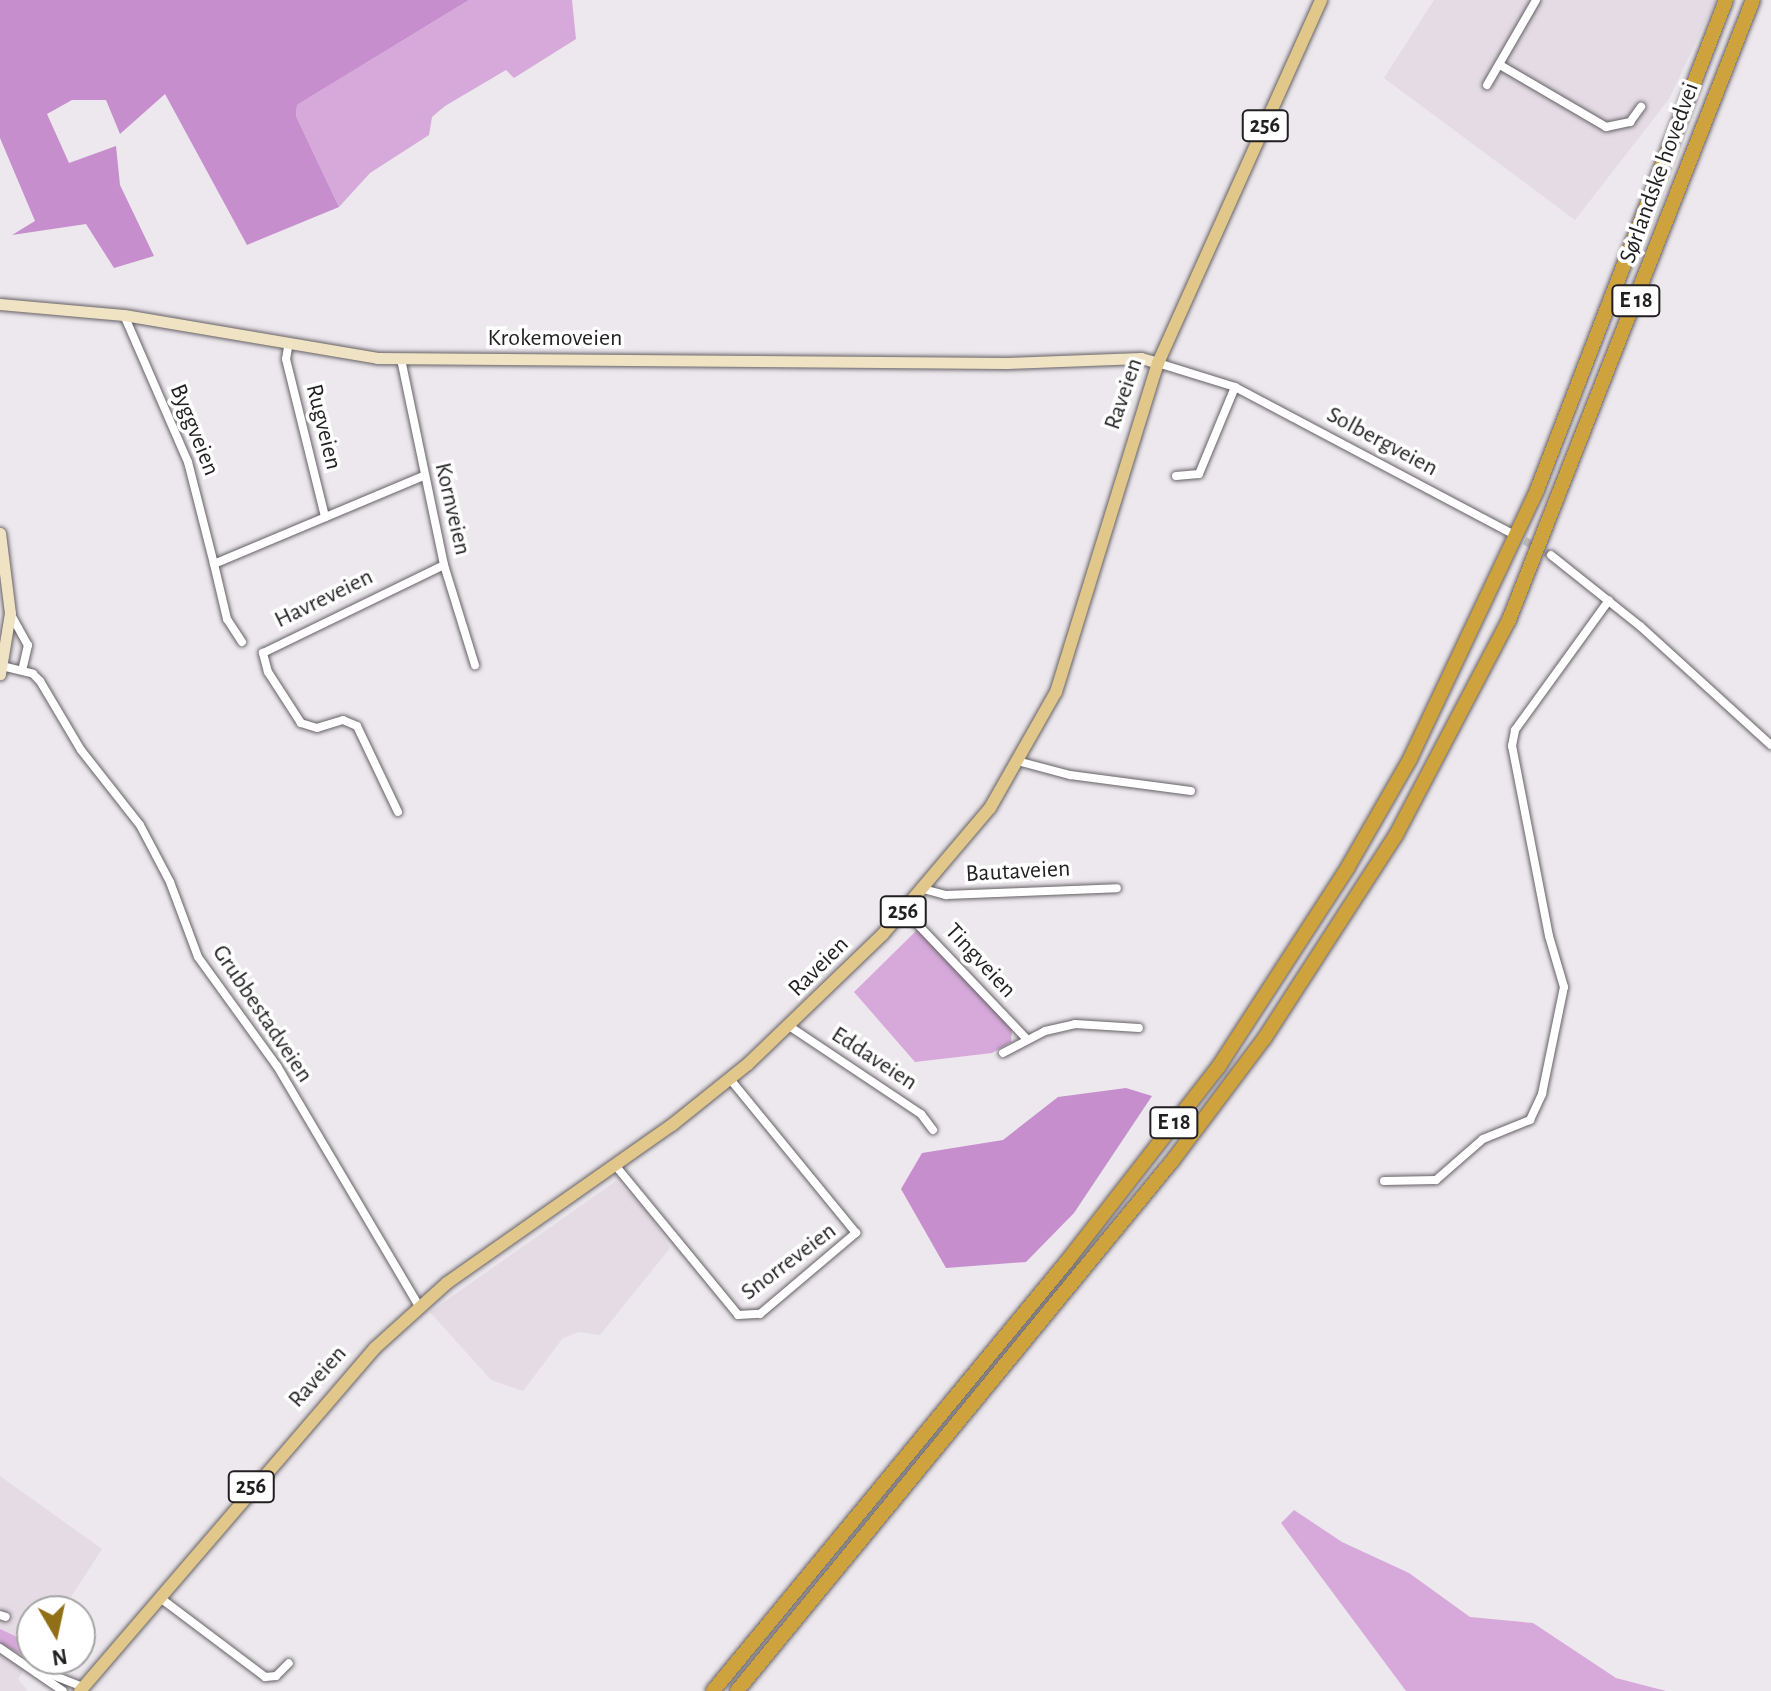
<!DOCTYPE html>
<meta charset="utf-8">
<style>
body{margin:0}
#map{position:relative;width:1771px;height:1691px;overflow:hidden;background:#ece8ed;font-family:"Alegreya Sans",sans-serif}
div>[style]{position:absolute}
.built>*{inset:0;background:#e4dbe5}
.green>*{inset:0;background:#d6a9da}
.forest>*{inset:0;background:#c78ecd}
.minor-tunnel>*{height:8px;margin-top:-4px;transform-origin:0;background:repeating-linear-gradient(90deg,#c3c0c4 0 8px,transparent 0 12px)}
.roads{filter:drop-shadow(0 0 2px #656165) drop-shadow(0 0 2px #656165)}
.minor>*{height:8px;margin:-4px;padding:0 4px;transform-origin:4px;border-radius:4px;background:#fff}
.secondary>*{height:11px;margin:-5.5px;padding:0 5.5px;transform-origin:5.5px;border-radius:5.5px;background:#f0e3c4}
.primary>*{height:12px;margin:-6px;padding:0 6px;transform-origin:6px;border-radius:6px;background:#e2c78a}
.motorway>*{height:14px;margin:-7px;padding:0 7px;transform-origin:7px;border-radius:7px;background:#cea23c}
span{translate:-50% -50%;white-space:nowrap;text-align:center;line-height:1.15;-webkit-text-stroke:7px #fff;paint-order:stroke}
.shield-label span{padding:2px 6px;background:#fff;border:2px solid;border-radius:6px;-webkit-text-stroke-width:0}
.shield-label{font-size:22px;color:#211f21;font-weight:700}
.street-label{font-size:24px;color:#211f21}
.north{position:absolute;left:16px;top:1595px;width:80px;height:80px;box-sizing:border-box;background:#fff;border:2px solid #a6a5a6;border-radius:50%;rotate:171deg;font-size:22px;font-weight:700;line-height:32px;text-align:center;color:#211f21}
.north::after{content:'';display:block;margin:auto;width:28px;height:36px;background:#916f15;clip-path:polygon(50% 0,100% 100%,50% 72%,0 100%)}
</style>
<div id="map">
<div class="built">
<div style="clip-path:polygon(1434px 0,1716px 0,1669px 99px,1575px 220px,1384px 78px)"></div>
<div style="clip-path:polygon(616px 1181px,647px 1211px,670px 1248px,600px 1335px,579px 1332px,563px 1338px,523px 1391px,491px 1380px,430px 1312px)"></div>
<div style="clip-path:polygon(0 1476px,102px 1549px,62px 1611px,32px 1611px,32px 1657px,18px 1679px,28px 1691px,0 1691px)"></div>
</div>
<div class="green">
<div style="clip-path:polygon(469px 0,572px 0,576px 39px,514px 78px,506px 70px,445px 106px,432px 117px,429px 135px,370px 173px,339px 207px,296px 116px,297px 105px)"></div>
<div style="clip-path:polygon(918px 929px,1012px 1029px,1011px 1042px,992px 1053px,915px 1062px,854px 992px)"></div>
<div style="clip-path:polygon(1294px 1510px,1342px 1542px,1409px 1573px,1470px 1617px,1533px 1623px,1616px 1678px,1666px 1691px,1406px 1691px,1281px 1523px)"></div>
<div style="clip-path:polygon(0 1629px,32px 1644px,32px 1659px,38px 1659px,32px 1660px,0 1643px)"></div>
</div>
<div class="forest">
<div style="clip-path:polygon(0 0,469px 0,297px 105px,296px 116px,339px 207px,247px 245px,165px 94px,120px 134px,106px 100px,72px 100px,47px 114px,69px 163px,116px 146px,120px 185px,154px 256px,114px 268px,86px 224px,12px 235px,35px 221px,0 138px)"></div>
<div style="clip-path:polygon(1126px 1088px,1152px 1096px,1074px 1213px,1026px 1262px,946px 1268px,901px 1189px,922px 1153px,1003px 1140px,1058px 1097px)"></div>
</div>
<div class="minor-tunnel">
<div style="left:1514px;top:535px;width:42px;rotate:28.4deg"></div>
</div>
<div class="roads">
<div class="minor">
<div style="left:1500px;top:65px;width:123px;rotate:30.3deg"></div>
<div style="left:1606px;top:127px;width:25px;rotate:-12deg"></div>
<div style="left:1630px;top:122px;width:19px;rotate:-54deg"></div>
<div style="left:1487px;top:85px;width:98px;rotate:-60deg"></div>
<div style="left:124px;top:315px;width:160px;rotate:66.5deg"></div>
<div style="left:188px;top:462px;width:105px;rotate:75.7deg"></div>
<div style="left:288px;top:347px;width:12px;rotate:99deg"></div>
<div style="left:286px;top:359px;width:163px;rotate:76.1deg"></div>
<div style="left:401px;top:359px;width:210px;rotate:78.2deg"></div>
<div style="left:444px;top:565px;width:105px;rotate:72.8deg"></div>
<div style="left:1158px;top:363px;width:81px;rotate:17.3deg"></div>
<div style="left:1235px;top:387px;width:310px;rotate:27.9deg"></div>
<div style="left:1176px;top:476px;width:23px;rotate:-5deg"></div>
<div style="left:1199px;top:474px;width:94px;rotate:-67.5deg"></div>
<div style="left:1551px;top:555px;width:114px;rotate:38.6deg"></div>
<div style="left:1640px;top:626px;width:177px;rotate:42.3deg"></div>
<div style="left:10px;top:613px;width:37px;rotate:61deg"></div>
<div style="left:28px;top:645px;width:26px;rotate:103deg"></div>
<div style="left:242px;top:642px;width:27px;rotate:-123deg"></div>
<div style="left:227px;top:619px;width:57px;rotate:-103.3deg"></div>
<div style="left:214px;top:564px;width:227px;rotate:-22.8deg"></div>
<div style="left:2px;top:666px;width:32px;rotate:14deg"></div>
<div style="left:33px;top:674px;width:10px;rotate:45deg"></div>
<div style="left:40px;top:681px;width:80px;rotate:59.3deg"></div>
<div style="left:81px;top:750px;width:95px;rotate:51.8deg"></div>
<div style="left:140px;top:825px;width:64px;rotate:62.2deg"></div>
<div style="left:170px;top:882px;width:80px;rotate:69.5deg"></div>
<div style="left:198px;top:957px;width:135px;rotate:54.1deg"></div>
<div style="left:277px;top:1066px;width:279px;rotate:59.4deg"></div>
<div style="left:1021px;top:762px;width:51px;rotate:14.9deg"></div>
<div style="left:1070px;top:775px;width:122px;rotate:7.5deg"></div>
<div style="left:398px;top:812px;width:95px;rotate:-115.5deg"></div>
<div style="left:357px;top:726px;width:15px;rotate:-157deg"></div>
<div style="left:343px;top:720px;width:27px;rotate:163deg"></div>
<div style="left:317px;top:728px;width:17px;rotate:-163deg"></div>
<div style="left:301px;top:723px;width:61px;rotate:-122.9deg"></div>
<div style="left:268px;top:672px;width:20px;rotate:-105deg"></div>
<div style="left:263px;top:653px;width:201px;rotate:-25.9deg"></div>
<div style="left:923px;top:889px;width:24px;rotate:15deg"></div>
<div style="left:946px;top:895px;width:171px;rotate:-2.3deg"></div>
<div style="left:904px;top:910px;width:178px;rotate:46.4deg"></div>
<div style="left:789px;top:1026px;width:159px;rotate:33.7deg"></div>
<div style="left:921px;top:1114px;width:20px;rotate:53deg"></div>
<div style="left:1003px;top:1053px;width:47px;rotate:-27.6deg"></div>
<div style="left:1045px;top:1031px;width:31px;rotate:-13deg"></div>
<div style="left:1075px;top:1024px;width:64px;rotate:3.6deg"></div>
<div style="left:615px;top:1165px;width:194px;rotate:50.6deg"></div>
<div style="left:738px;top:1315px;width:22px;rotate:-3deg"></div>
<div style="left:760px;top:1314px;width:126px;rotate:-40.2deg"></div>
<div style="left:856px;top:1233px;width:199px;rotate:-129.3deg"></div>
<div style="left:1384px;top:1181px;width:52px;rotate:-1.1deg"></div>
<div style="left:1436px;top:1180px;width:62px;rotate:-41.1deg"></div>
<div style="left:1483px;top:1139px;width:51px;rotate:-22deg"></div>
<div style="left:1530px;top:1120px;width:29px;rotate:-65deg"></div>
<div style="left:1542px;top:1094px;width:109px;rotate:-78.4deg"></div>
<div style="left:1564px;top:987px;width:53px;rotate:-106.4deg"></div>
<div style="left:1549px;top:936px;width:194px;rotate:-101deg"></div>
<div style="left:1512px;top:746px;width:16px;rotate:-79deg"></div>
<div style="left:1515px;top:730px;width:160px;rotate:-54.1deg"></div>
<div style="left:159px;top:1597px;width:133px;rotate:37deg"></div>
<div style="left:265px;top:1677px;width:11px;rotate:-5deg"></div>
<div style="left:276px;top:1676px;width:18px;rotate:-45deg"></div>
<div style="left:0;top:1615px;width:6px;rotate:18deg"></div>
<div style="left:0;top:1648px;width:76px;rotate:34.3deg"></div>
<div style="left:37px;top:1669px;width:49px;rotate:21.4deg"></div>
</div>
<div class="secondary">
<div style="left:0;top:304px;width:124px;rotate:5.1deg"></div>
<div style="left:124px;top:315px;width:257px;rotate:9.6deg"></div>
<div style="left:377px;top:358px;width:630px;rotate:0.45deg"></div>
<div style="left:1007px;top:363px;width:134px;rotate:-2.1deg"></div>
<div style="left:1141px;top:358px;width:18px;rotate:16deg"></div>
<div style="left:0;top:533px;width:81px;rotate:82.9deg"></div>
<div style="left:10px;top:613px;width:62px;rotate:99.3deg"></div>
</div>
<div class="primary">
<div style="left:80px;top:1691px;width:452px;rotate:-49.3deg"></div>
<div style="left:375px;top:1348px;width:97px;rotate:-42.1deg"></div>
<div style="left:447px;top:1283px;width:275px;rotate:-35.1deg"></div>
<div style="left:672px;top:1125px;width:97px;rotate:-38.8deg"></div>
<div style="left:748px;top:1064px;width:187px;rotate:-43.9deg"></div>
<div style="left:883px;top:934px;width:165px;rotate:-49.7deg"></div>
<div style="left:990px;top:808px;width:133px;rotate:-60.4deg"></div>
<div style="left:1056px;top:692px;width:344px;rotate:-72.8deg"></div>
<div style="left:1158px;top:363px;width:398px;rotate:-65.8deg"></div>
</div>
<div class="motorway">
<div style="left:713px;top:1691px;width:558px;rotate:-50.52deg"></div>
<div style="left:1068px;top:1260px;width:246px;rotate:-52.1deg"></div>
<div style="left:1219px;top:1066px;width:237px;rotate:-57deg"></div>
<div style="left:1348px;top:867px;width:125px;rotate:-60.1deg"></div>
<div style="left:1410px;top:759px;width:297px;rotate:-64.7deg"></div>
<div style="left:1537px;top:490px;width:525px;rotate:-68.91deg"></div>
<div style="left:737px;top:1691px;width:687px;rotate:-50.61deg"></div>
<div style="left:1173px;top:1160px;width:151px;rotate:-53.1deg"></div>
<div style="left:1264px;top:1039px;width:243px;rotate:-57.1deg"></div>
<div style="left:1396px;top:835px;width:243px;rotate:-62.3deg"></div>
<div style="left:1509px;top:620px;width:666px;rotate:-68.52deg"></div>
</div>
</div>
<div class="shield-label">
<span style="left:1265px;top:126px">256</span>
<span style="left:1636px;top:301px">E 18</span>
<span style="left:903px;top:912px">256</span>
<span style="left:1174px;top:1123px">E 18</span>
<span style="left:251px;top:1487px">256</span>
</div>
<div class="street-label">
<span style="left:1660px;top:173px;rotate:-70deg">Sørlandske hovedvei</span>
<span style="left:555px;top:339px">Krokemoveien</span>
<span style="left:1124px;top:394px;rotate:-71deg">Raveien</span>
<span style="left:323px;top:427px;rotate:76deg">Rugveien</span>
<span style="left:194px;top:430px;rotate:68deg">Byggveien</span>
<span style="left:1382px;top:442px;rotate:28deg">Solbergveien</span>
<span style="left:452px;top:509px;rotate:77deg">Kornveien</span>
<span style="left:324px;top:599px;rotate:-26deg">Havreveien</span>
<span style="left:1018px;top:872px;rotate:-3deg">Bautaveien</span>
<span style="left:980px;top:961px;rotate:47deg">Tingveien</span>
<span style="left:819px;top:967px;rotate:-45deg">Raveien</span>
<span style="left:262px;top:1014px;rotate:56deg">Grubbestadveien</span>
<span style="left:874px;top:1059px;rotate:33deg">Eddaveien</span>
<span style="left:789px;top:1262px;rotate:-37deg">Snorreveien</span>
<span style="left:318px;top:1377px;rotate:-48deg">Raveien</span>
</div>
<div class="north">N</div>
</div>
